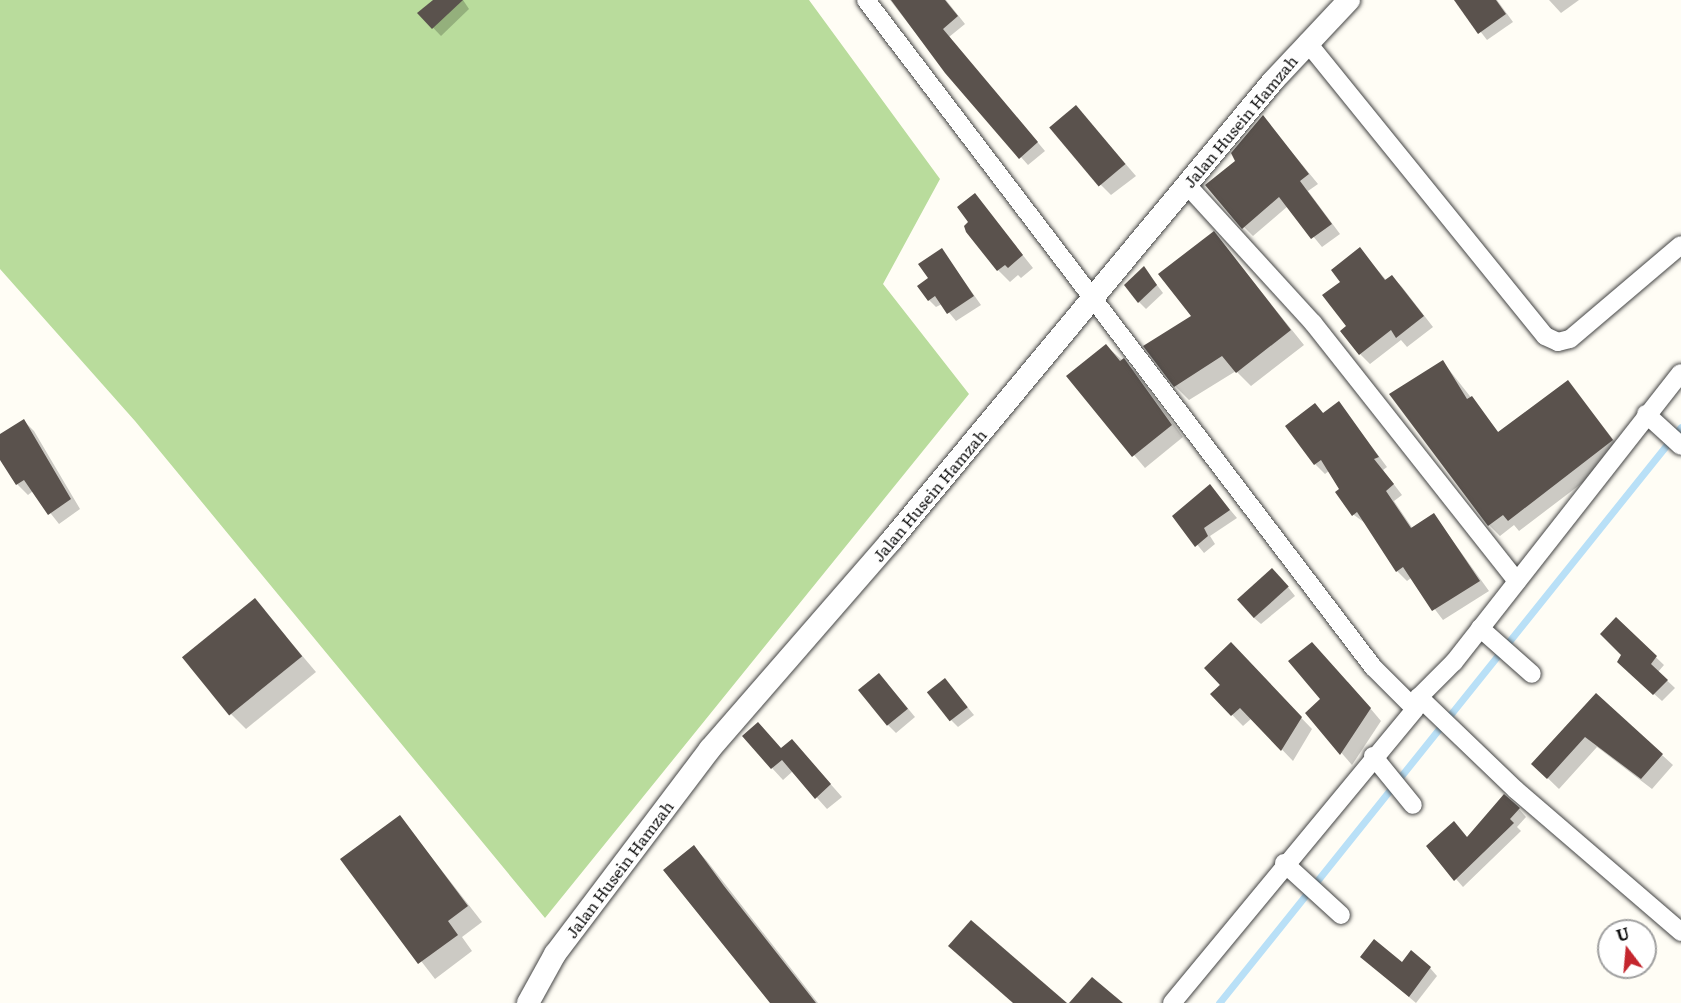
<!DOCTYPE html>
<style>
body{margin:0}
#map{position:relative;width:1681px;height:1003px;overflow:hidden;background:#fffdf5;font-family:Literata,serif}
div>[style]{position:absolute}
.forest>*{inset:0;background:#b9dc9c}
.shadow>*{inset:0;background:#0003}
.stream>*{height:7px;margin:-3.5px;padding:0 3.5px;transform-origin:3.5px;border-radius:3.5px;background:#b9e0f7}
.building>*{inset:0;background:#5a524d;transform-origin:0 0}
.roads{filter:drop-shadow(0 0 2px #444) drop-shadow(0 0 2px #444)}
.minor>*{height:18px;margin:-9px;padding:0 9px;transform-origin:9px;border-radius:9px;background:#fff}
.tertiary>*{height:22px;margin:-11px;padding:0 11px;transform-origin:11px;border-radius:11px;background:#fff}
span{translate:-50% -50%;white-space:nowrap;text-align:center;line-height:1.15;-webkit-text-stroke:6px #fff;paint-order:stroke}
.street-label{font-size:16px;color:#111}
.north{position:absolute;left:1597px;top:919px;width:60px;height:60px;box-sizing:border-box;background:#fff;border:2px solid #a0a0a0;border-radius:50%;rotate:344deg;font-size:16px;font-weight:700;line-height:24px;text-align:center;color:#111}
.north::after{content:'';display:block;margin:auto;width:21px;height:27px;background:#c4262e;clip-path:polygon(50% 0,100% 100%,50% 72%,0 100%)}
</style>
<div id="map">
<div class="forest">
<div style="clip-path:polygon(0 0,809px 0,940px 179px,883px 284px,969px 394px,545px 918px,135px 421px,0 269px)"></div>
</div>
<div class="shadow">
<div style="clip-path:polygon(436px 0,463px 0,469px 9px,441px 36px,419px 13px)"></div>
<div style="clip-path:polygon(890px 0,946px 0,965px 24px,949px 37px,1045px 151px,1028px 165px,946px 72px)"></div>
<div style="clip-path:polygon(1456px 0,1497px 0,1513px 22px,1487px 40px)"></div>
<div style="clip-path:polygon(1549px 0,1579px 0,1561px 13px)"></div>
<div style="clip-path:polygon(1076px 107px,1136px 176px,1111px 195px,1100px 184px)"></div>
<div style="clip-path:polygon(1263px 117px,1318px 184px,1308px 191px,1340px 234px,1322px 247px,1288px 206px,1253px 236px,1244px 227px,1237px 162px)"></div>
<div style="clip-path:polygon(975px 195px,1033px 268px,1021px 278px,1018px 275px,1010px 282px,998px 270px,970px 222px)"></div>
<div style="clip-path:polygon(1214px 233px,1304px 345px,1251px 386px,1236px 371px,1189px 400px,1175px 386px)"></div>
<div style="clip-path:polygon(942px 250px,981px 305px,956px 321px,942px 304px,936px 307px,929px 300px,930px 279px)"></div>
<div style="clip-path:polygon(1369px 260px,1387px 281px,1392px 277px,1402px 287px,1433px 327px,1407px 347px,1401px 340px,1370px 364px,1360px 354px,1348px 326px)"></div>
<div style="clip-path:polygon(1144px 268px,1163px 293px,1146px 309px,1139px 302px)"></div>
<div style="clip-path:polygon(1106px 346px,1136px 372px,1183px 437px,1145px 468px,1068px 377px)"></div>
<div style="clip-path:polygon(1443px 362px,1499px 433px,1568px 382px,1623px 452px,1519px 531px,1514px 525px,1500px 536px,1489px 525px)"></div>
<div style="clip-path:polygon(1339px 403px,1387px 467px,1383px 470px,1402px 495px,1394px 501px,1413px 529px,1434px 515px,1489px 591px,1443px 620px,1411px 578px,1407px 581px,1397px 571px,1365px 523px,1354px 515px,1329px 471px,1325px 474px,1315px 464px,1287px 427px,1315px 405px,1324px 414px)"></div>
<div style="clip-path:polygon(24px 421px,34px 431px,80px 509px,59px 524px,33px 491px,28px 495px,17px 484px,0 457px,0 436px)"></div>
<div style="clip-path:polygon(1210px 486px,1237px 518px,1210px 536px,1215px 544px,1204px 553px,1174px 516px)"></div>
<div style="clip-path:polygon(1280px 577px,1295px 596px,1261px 624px,1253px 617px)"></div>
<div style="clip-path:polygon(255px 600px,316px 672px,246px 729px,231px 714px)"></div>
<div style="clip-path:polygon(1616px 619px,1664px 665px,1658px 672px,1675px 688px,1662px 701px,1626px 669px)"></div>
<div style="clip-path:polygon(1242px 656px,1312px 729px,1293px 761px,1252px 718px,1243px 726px,1212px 694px)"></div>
<div style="clip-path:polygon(945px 680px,974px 715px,958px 727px,951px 720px)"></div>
<div style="clip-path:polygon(886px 682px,915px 717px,896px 733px,888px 725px)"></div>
<div style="clip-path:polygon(1348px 682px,1381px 721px,1352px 765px,1307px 713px)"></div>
<div style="clip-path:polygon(1596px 695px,1673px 765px,1652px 789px,1597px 747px,1559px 789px,1533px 764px)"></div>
<div style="clip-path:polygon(782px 750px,803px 753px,842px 797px,827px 809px,793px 771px,783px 780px,772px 768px)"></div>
<div style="clip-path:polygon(1519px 809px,1526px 817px,1517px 827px,1521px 831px,1463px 887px,1428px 847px,1467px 838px)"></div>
<div style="clip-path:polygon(400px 817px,482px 922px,462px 937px,472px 951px,435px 979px,342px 859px)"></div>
<div style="clip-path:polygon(694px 847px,707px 861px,818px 1003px,771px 1003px)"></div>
<div style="clip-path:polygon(1362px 957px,1430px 968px,1437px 976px,1416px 1003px)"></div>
</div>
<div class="stream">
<div style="left:1219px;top:1003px;width:738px;rotate:-51.27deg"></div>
</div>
<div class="building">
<div style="clip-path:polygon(433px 0,463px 0,432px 29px,417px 13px)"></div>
<div style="clip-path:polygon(891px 0,945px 0,958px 16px,943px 29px,1038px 142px,1019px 159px,945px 73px)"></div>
<div style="clip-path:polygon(1454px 0,1496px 0,1506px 14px,1478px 34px)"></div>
<div style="left:1076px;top:105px;width:77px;height:35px;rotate:50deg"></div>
<div style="clip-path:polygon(1263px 115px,1309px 174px,1300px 181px,1332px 224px,1311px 239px,1279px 197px,1242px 229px,1205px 185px,1235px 161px,1231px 153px)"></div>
<div style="clip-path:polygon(975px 193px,1023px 255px,1008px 268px,1005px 265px,997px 271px,966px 232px,964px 226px,968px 222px,957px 207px)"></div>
<div style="clip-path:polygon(1214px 231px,1291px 330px,1236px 373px,1222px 356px,1174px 387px,1143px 346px,1191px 316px,1158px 274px)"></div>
<div style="clip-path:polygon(1360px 247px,1385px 280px,1392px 275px,1424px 316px,1396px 338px,1391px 330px,1359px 355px,1340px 331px,1346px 326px,1322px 295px,1340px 282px,1331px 270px)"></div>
<div style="clip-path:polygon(942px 248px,974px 296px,947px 314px,935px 296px,928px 301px,917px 286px,928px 278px,918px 264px)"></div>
<div style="clip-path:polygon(1144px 266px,1157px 285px,1138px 303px,1124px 285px)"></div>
<div style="clip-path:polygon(1106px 344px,1120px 361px,1124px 358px,1172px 425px,1132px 457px,1066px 376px)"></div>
<div style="clip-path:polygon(1443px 360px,1467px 399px,1472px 396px,1498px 432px,1568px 380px,1613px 440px,1508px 521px,1503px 515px,1488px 526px,1389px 394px)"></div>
<div style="clip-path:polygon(1339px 401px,1379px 457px,1374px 459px,1394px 484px,1386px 491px,1411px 528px,1434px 513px,1480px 581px,1432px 611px,1403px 567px,1396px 572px,1357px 512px,1352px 516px,1335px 492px,1339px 489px,1321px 460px,1314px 465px,1285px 426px,1315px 403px,1323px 413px)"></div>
<div style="clip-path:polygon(24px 419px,71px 499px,48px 515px,24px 480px,16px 485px,0 460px,0 434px)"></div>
<div style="clip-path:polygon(1210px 484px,1230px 510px,1204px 528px,1208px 536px,1195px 547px,1172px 516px)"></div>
<div style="left:1272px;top:568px;width:25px;height:47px;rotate:48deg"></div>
<div style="left:255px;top:598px;width:75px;height:94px;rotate:51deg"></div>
<div style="clip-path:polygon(1616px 617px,1657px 656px,1651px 664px,1668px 680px,1653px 695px,1617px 662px,1621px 655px,1600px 634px)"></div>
<div style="clip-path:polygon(1231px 642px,1302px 717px,1281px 751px,1240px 708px,1231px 716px,1210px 694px,1220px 685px,1204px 668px)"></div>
<div style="clip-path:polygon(1312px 642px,1371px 708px,1340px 755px,1305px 713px,1320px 699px,1288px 661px)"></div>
<div style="left:879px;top:673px;width:46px;height:27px;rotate:51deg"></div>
<div style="left:945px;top:678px;width:37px;height:23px;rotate:52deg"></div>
<div style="clip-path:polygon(1596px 693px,1663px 754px,1641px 779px,1585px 737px,1547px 779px,1531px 764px)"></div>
<div style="clip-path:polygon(758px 722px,781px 748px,792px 739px,831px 784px,815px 799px,782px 760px,771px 769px,742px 736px)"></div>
<div style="clip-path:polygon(1504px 794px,1520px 808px,1510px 819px,1514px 823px,1454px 881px,1426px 846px,1454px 821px,1467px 837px)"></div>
<div style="clip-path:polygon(400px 815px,468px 906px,448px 921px,458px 935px,418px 964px,340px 859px)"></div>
<div style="clip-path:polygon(694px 845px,724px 886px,816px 1003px,770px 1003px,663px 870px)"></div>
<div style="clip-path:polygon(971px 920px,1067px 1003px,1013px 1003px,948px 946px)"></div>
<div style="clip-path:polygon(1374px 939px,1402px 962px,1411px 950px,1431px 967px,1409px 997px,1360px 957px)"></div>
<div style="clip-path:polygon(1092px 977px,1123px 1003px,1069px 1003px)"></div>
</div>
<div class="roads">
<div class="minor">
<div style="left:866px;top:0;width:838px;rotate:52.76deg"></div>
<div style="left:1373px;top:667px;width:59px;rotate:45deg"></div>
<div style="left:1307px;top:42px;width:378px;rotate:51deg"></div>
<div style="left:1545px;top:336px;width:14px;rotate:25deg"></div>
<div style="left:1558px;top:342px;width:12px;rotate:-14deg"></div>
<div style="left:1570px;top:339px;width:145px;rotate:-40.3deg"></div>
<div style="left:1187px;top:185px;width:187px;rotate:47.6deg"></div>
<div style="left:1313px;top:323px;width:329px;rotate:51.7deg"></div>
<div style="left:1646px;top:414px;width:47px;rotate:42.4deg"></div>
<div style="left:1480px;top:628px;width:69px;rotate:41.5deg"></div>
<div style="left:1419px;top:697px;width:134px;rotate:43.8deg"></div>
<div style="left:1516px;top:790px;width:218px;rotate:40.7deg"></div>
<div style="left:1373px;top:756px;width:63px;rotate:50.8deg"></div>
<div style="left:1284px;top:863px;width:77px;rotate:42.4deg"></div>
<div style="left:1172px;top:1003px;width:381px;rotate:-50.4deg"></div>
<div style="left:1415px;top:709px;width:13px;rotate:-72deg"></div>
<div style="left:1419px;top:697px;width:49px;rotate:-45deg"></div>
<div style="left:1454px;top:662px;width:367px;rotate:-51.9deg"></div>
</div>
<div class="tertiary">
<div style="left:528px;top:1003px;width:56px;rotate:-61.1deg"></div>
<div style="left:555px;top:954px;width:257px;rotate:-52.9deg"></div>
<div style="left:710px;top:749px;width:274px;rotate:-49deg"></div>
<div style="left:890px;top:542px;width:599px;rotate:-50.28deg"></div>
<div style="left:1273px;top:81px;width:111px;rotate:-46.8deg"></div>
</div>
</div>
<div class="street-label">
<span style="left:1240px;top:121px;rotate:-50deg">Jalan Husein Hamzah</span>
<span style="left:929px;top:495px;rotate:-50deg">Jalan Husein Hamzah</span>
<span style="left:619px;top:869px;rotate:-53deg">Jalan Husein Hamzah</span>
</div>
<div class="north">U</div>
</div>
